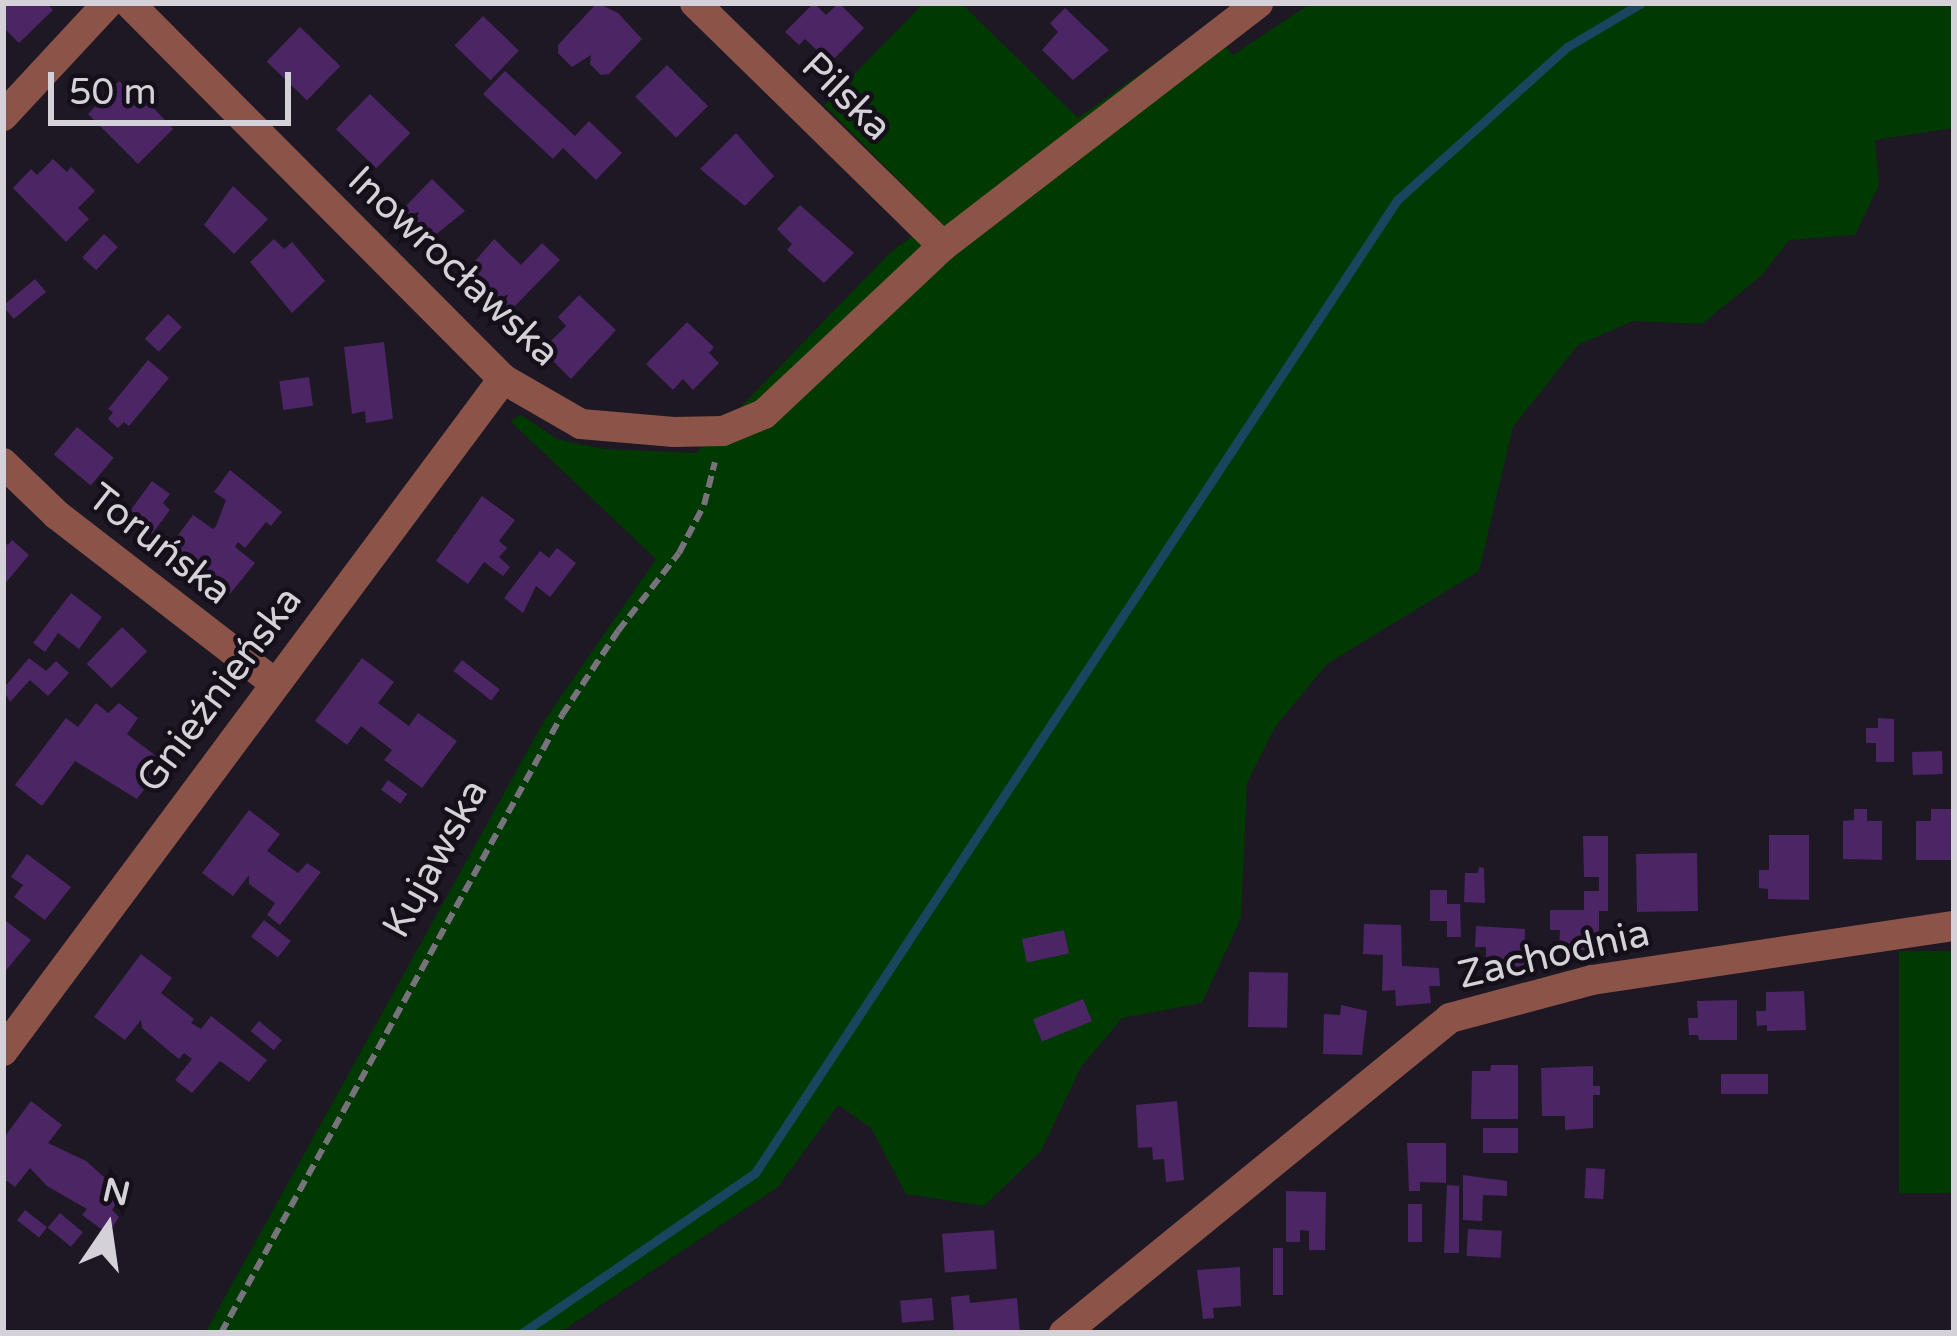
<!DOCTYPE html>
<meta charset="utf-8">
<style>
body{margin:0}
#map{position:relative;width:1957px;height:1336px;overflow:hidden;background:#1e1824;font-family:"Varela Round",sans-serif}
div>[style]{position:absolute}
.green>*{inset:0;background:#003902;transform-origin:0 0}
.stream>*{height:9px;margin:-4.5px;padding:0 4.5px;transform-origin:4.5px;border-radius:4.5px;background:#19455f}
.building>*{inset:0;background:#4b2564;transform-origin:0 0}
.path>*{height:6px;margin-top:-3px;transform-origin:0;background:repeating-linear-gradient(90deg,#77727c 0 12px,transparent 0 18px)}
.minor>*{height:30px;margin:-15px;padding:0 15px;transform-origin:15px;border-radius:15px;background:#8c5449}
span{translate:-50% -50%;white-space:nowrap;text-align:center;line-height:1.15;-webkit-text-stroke:9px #150f1a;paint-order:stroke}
.street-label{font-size:39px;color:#d5d1d9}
.frame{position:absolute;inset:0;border:6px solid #d5d1d9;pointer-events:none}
.north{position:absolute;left:48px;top:1168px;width:120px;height:120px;-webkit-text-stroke:9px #150f1a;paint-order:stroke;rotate:13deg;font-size:33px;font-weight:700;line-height:48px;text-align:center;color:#d5d1d9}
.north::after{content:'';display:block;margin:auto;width:42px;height:54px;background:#d5d1d9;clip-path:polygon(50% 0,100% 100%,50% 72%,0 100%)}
.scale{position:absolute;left:48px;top:72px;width:243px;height:54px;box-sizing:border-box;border:6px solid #d5d1d9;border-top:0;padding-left:15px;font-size:36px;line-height:42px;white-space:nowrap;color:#d5d1d9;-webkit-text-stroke:9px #150f1a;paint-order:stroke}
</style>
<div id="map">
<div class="green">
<div style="clip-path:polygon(924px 3px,961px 3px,1078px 118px,1207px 26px,1233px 55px,1311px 3px,1954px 3px,1954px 128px,1875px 140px,1879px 185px,1855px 235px,1789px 240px,1762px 275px,1702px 324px,1633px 321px,1578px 345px,1513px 427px,1479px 571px,1327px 664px,1275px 727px,1247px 783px,1241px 918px,1202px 1003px,1122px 1018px,1081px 1067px,1041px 1151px,984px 1206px,906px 1194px,871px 1128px,838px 1105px,778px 1187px,559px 1333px,205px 1333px,544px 721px,656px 559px,510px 421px,521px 415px,557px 439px,604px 449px,696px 453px,893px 250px,937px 219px,824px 105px)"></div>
<div style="left:1954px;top:951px;width:242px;height:55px;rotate:90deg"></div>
</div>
<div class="stream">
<div style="left:522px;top:1333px;width:283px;rotate:-34.5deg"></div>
<div style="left:755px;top:1173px;width:1166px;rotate:-56.58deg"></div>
<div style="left:1397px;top:200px;width:229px;rotate:-42deg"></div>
<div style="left:1567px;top:47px;width:86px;rotate:-30.7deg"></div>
</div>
<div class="building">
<div style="clip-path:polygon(3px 3px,46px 3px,53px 10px,19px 43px,3px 27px)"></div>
<div style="clip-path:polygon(597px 3px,618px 13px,642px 39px,609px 74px,601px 75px,590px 64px,591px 55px,572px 67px,558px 53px,558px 45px)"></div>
<div style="clip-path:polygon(814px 3px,826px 15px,839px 3px,864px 28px,830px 63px,805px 39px,799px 45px,785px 32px)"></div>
<div style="clip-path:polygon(1065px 8px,1109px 50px,1073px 80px,1042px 50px,1058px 32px,1050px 23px)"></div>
<div style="left:483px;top:16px;width:50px;height:41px;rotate:44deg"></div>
<div style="left:300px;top:27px;width:56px;height:48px;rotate:44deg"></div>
<div style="left:667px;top:65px;width:58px;height:45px;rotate:45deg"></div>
<div style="clip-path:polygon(505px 71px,575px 136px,589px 121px,622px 153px,596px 180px,563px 148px,553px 159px,483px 94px)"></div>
<div style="clip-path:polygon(119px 81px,133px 94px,137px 90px,173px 129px,138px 164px,88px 114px)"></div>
<div style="left:370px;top:94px;width:56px;height:49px;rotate:44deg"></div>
<div style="clip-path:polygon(736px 133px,774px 176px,745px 206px,700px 169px)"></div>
<div style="clip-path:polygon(53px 159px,67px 172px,71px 167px,95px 191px,78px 208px,89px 219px,66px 242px,13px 188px,31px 169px,37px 175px)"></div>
<div style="clip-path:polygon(432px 179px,465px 211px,429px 240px,398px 214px)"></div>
<div style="clip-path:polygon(233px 186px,268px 219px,234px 254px,204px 225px)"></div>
<div style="clip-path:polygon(800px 205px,854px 253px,824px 283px,787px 250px,792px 244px,777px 229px)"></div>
<div style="left:104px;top:234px;width:19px;height:32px;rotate:43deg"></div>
<div style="clip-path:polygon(274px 239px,284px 249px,292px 242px,325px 281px,292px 313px,250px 262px)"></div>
<div style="clip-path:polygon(494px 239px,521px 265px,542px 243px,560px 260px,506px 315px,463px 275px)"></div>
<div style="left:35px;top:279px;width:17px;height:42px;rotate:50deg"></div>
<div style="clip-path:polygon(579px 295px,616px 330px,571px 379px,542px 350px,566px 326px,558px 317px)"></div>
<div style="left:168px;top:314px;width:19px;height:34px;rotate:43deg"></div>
<div style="clip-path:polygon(687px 322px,714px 347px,709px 353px,719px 363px,693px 390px,683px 379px,673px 390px,646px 364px)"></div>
<div style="clip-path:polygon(384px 342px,393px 419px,366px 423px,365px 411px,352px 414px,344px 347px)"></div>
<div style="clip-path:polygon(148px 360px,169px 378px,129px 426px,124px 422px,118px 428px,108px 419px,113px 412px,108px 409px)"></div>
<div style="left:309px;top:377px;width:29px;height:30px;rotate:82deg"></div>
<div style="left:77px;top:427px;width:48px;height:36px;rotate:40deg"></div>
<div style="clip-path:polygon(230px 470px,282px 512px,271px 526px,266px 522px,245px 548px,238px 542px,235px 547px,255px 563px,230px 594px,169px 547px,193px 515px,213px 529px,216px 526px,226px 500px,214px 492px)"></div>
<div style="clip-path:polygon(152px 481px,170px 494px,163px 503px,170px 510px,152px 534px,127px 515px)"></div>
<div style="clip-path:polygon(482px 496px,515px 520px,499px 541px,507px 548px,499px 557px,510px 567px,503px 576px,484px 562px,468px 584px,436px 561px)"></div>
<div style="clip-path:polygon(12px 540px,29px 555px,3px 586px,3px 541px,8px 545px)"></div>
<div style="clip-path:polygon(557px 548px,576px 563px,550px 597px,536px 586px,523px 613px,504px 598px,540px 551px,549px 558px)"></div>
<div style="clip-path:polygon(71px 593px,102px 617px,79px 649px,58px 633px,45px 652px,33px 643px)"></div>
<div style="left:122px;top:627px;width:35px;height:51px;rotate:44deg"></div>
<div style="clip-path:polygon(29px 658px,46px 671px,56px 661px,69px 673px,48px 696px,30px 680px,10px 702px,3px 689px)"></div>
<div style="clip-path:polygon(362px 658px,394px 682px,378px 703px,409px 726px,418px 713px,457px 741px,422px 788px,384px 760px,392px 750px,361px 726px,347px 745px,315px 721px)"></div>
<div style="left:462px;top:660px;width:48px;height:14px;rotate:38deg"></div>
<div style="clip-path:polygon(96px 703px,108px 713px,119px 703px,138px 718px,127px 734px,164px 762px,137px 799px,75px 761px,42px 806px,15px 785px,66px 718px,78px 727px)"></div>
<div style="clip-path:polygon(1878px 718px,1894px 719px,1894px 762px,1876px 762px,1876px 743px,1866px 743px,1866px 728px,1878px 728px)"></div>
<div style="left:1942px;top:751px;width:23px;height:30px;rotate:88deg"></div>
<div style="left:388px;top:780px;width:24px;height:12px;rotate:36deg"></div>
<div style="clip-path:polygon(1854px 809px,1867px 809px,1867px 821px,1882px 821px,1882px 860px,1843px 859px,1843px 821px,1854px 820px)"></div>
<div style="clip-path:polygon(1931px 809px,1954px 809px,1954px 860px,1916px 860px,1916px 821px,1931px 821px)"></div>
<div style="clip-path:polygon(249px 810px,280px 834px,267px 851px,298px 873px,307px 863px,321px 872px,280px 925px,267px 915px,275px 903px,249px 884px,249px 875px,233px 896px,202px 873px)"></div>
<div style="clip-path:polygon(1769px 835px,1809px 835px,1809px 900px,1768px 899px,1768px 889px,1759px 888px,1759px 870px,1769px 870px)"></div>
<div style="clip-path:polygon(1583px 836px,1608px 836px,1608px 911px,1599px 911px,1599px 950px,1559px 950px,1560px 930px,1550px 930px,1550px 910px,1584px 910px,1584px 891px,1599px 891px,1599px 877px,1584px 877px)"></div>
<div style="left:1697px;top:853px;width:58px;height:61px;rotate:89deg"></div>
<div style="clip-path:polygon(27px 854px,71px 887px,45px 920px,14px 897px,23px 885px,11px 877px)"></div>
<div style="clip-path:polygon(1479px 867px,1484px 868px,1485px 903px,1464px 902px,1465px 873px,1478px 873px)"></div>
<div style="clip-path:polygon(1430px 890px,1447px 890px,1447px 904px,1460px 904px,1461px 937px,1447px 937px,1447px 921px,1430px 921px)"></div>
<div style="clip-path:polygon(3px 919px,31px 940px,3px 974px)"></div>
<div style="left:264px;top:920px;width:34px;height:21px;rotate:38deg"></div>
<div style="clip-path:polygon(1364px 924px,1401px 925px,1402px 966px,1439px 968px,1440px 986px,1429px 986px,1431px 1003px,1396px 1006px,1395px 990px,1382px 991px,1383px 955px,1363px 954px)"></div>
<div style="clip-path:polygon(1476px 926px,1525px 929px,1524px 967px,1486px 965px,1486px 947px,1475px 947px)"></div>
<div style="left:1064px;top:930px;width:24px;height:43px;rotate:78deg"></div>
<div style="clip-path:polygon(141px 954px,172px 978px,161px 993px,194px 1019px,191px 1023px,201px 1029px,211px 1016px,267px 1060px,249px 1082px,220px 1061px,192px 1093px,175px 1080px,192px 1059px,184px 1053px,179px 1059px,169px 1051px,142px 1028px,141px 1020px,125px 1040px,94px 1017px)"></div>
<div style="left:1249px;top:972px;width:39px;height:55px;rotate:1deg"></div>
<div style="clip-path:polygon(1804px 991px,1806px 1030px,1767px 1031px,1767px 1025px,1757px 1026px,1756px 1011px,1766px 1011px,1766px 992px)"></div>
<div style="left:1083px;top:999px;width:24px;height:54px;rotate:68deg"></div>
<div style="clip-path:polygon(1737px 1000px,1737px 1040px,1699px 1040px,1698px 1035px,1689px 1035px,1688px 1018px,1698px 1018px,1697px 1001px)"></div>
<div style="clip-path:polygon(1341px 1005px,1367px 1011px,1362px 1055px,1323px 1054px,1324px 1014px,1340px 1015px)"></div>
<div style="left:259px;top:1021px;width:30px;height:13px;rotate:40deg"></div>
<div style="clip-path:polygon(1491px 1065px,1518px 1065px,1518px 1119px,1471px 1119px,1472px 1071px,1490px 1071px)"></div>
<div style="clip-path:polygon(1593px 1066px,1593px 1086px,1600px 1086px,1600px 1095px,1593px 1095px,1593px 1128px,1565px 1130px,1565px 1116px,1542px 1116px,1541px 1068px)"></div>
<div style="left:1721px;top:1074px;width:47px;height:20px"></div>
<div style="clip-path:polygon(31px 1101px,62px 1125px,48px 1143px,86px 1161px,123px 1194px,112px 1210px,119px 1217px,108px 1234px,82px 1215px,87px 1209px,47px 1186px,30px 1168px,15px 1187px,3px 1178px,3px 1139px)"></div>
<div style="clip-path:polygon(1177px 1101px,1184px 1180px,1166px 1182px,1164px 1159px,1153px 1160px,1152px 1147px,1138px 1148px,1136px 1105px)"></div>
<div style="left:1483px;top:1128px;width:35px;height:25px"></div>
<div style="clip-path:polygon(1407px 1143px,1446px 1143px,1446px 1183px,1420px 1182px,1420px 1191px,1409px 1191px)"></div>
<div style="left:1586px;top:1168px;width:19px;height:30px;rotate:3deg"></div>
<div style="clip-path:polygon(1463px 1175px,1507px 1181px,1507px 1196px,1483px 1195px,1482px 1221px,1463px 1220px)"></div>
<div style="clip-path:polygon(1447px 1185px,1459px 1186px,1459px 1253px,1444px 1253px)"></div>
<div style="clip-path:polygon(1286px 1191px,1326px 1192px,1325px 1250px,1309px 1250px,1309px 1231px,1300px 1230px,1300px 1242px,1286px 1242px)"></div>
<div style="left:1408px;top:1204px;width:14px;height:38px"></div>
<div style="left:25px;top:1210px;width:28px;height:13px;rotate:38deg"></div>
<div style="left:60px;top:1213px;width:30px;height:19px;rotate:40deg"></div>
<div style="left:1468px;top:1229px;width:34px;height:27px;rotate:3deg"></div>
<div style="left:994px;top:1230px;width:39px;height:52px;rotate:86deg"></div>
<div style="left:1273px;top:1248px;width:10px;height:47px"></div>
<div style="clip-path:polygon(1240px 1267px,1241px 1306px,1213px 1308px,1214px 1318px,1203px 1319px,1197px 1270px)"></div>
<div style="clip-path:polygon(969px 1295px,970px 1303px,1017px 1298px,1020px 1333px,954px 1333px,951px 1297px)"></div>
<div style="left:932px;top:1298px;width:22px;height:32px;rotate:85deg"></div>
</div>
<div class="path">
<div style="left:221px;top:1333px;width:706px;rotate:-61.11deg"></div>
<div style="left:562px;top:715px;width:101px;rotate:-56.3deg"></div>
<div style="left:618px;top:631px;width:99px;rotate:-52deg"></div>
<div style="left:679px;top:553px;width:54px;rotate:-62.5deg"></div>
<div style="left:704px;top:505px;width:44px;rotate:-75.7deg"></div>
</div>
<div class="minor">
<div style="left:129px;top:3px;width:530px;rotate:45.15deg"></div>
<div style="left:503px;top:379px;width:90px;rotate:30deg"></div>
<div style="left:581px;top:424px;width:93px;rotate:4.9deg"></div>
<div style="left:674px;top:432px;width:49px;rotate:-1.2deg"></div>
<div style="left:723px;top:431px;width:44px;rotate:-22.5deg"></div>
<div style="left:764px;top:414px;width:245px;rotate:-43.2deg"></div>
<div style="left:943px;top:246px;width:398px;rotate:-37.6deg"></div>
<div style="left:695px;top:3px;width:347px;rotate:44.4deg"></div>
<div style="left:3px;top:116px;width:154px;rotate:-47.1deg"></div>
<div style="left:3px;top:463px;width:75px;rotate:43.9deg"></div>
<div style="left:57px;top:515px;width:273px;rotate:37.7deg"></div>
<div style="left:3px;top:1051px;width:838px;rotate:-53.35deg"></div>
<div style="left:1064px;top:1333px;width:498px;rotate:-39.2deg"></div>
<div style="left:1450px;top:1018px;width:147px;rotate:-15deg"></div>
<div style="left:1592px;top:980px;width:366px;rotate:-8.5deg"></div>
</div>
<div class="street-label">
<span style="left:846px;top:97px;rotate:44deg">Pilska</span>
<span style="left:453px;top:267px;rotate:43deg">Inowrocławska</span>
<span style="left:159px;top:545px;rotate:38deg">Toruńska</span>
<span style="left:220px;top:690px;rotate:-53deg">Gnieźnieńska</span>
<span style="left:436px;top:859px;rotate:-61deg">Kujawska</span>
<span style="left:1554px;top:955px;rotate:-13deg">Zachodnia</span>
</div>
<div class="frame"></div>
<div class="north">N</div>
<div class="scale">50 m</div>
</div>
